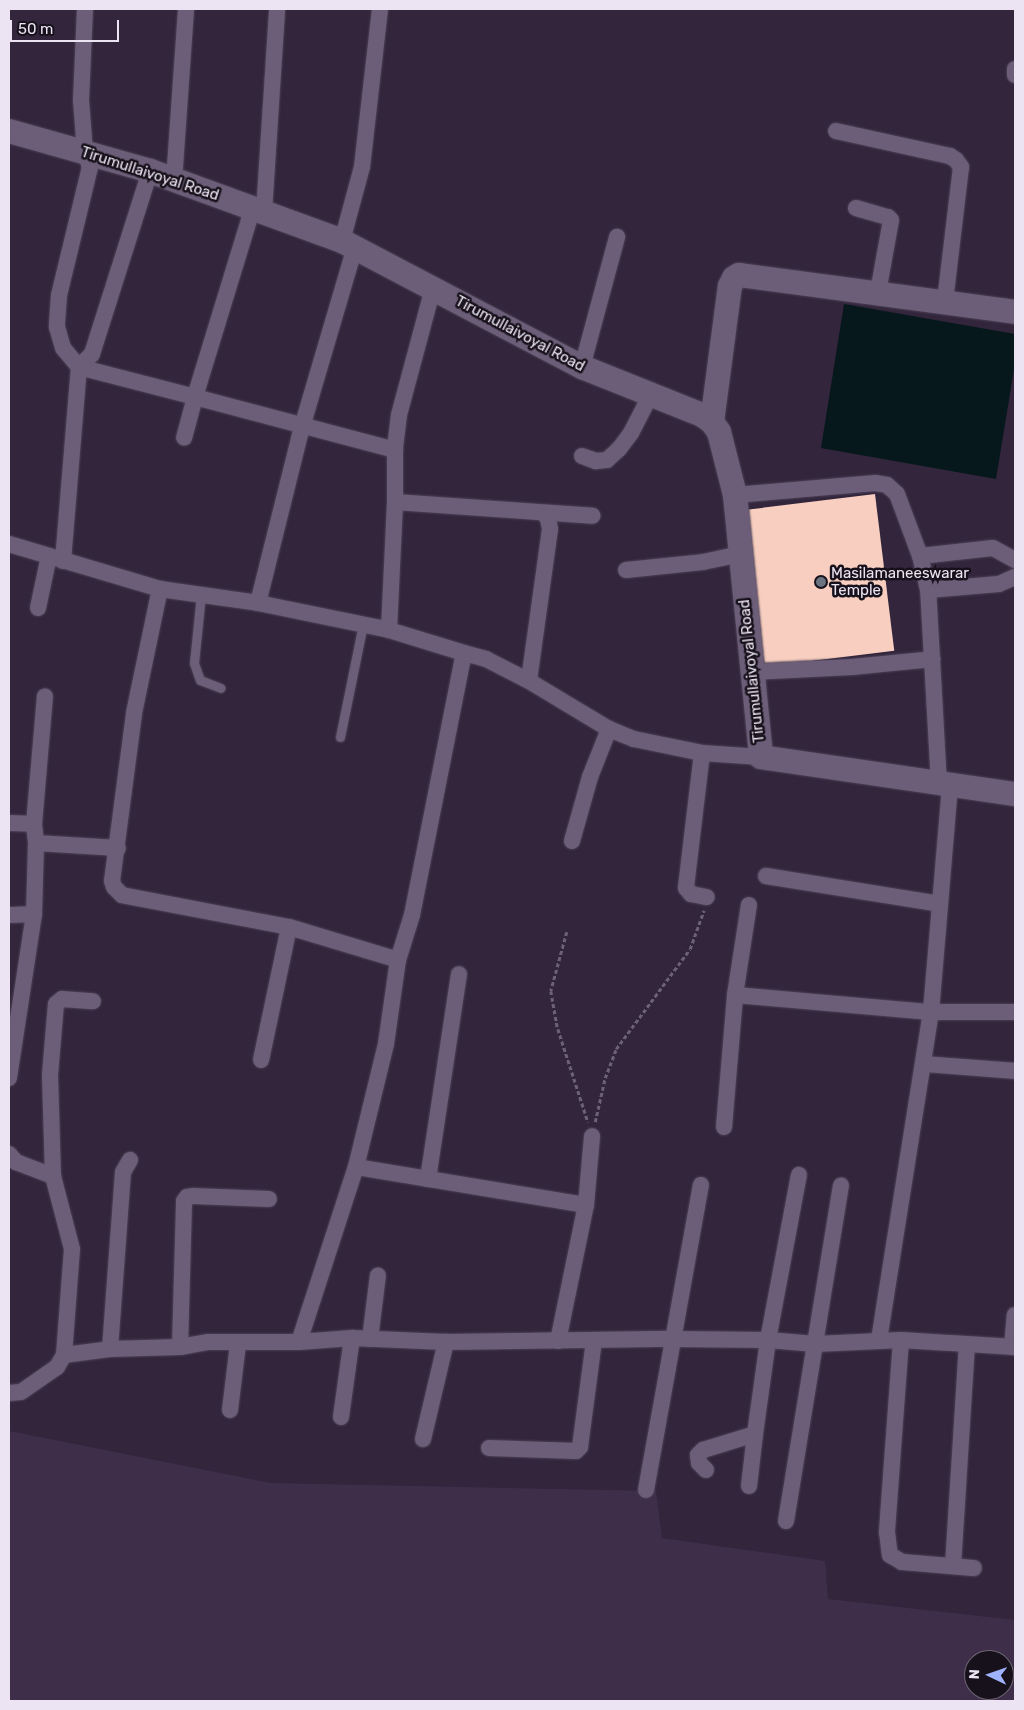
<!DOCTYPE html>
<style>
body{margin:0}
#map{position:relative;width:1024px;height:1710px;overflow:hidden;background:#32253c;font-family:Rubik,sans-serif}
div>[style]{position:absolute}
.built>*{inset:0;background:#3e2e4a}
.water>*{inset:0;background:#06181b}
.building>*{inset:0;background:#f7cebf;transform-origin:0 0}
.path>*{height:2.5px;margin-top:-1.25px;transform-origin:0;background:repeating-linear-gradient(90deg,#6c6175 0 4px,transparent 0 6.5px)}
.roads{filter:drop-shadow(0 0 1px #4c4155) drop-shadow(0 0 1px #4c4155)}
.lane>*{height:9px;margin:-4.5px;padding:0 4.5px;transform-origin:4.5px;border-radius:4.5px;background:#6c5e78}
.street>*{height:16px;margin:-8px;padding:0 8px;transform-origin:8px;border-radius:8px;background:#6c5e78}
.secondary>*{height:24px;margin:-12px;padding:0 12px;transform-origin:12px;border-radius:12px;background:#6c5e78}
.dots>*{width:14px;height:14px;translate:-50% -50%;box-sizing:border-box;border:2px solid #17111b;border-radius:50%}
span{translate:-50% -50%;white-space:nowrap;text-align:center;line-height:1.15;-webkit-text-stroke:5px #17111b;paint-order:stroke}
.street-label{font-size:15px;color:#ece4f3}
.poi-label{font-size:15px;color:#ece4f3}
.left{translate:0 -50%;text-align:left}
.frame{position:absolute;inset:0;border:10px solid #ece4f3;pointer-events:none}
.north{position:absolute;left:964px;top:1650px;width:50px;height:50px;box-sizing:border-box;background:#17111b;border:1px solid #6c6571;border-radius:50%;rotate:273deg;font-size:14px;font-weight:700;line-height:20px;text-align:center;color:#ece4f3}
.north::after{content:'';display:block;margin:auto;width:18px;height:22px;background:#9fb3fd;clip-path:polygon(50% 0,100% 100%,50% 72%,0 100%)}
.scale{position:absolute;left:10px;top:20px;width:109px;height:22px;box-sizing:border-box;border:2px solid #ece4f3;border-top:0;padding-left:6px;font-size:15px;line-height:18px;white-space:nowrap;color:#ece4f3;-webkit-text-stroke:4px #17111b;paint-order:stroke}
</style>
<div id="map">
<div class="built">
<div style="clip-path:polygon(evenodd,9px 1431px,271px 1483px,656px 1491px,662px 1538px,825px 1561px,828px 1599px,1015px 1620px,1015px 1701px,9px 1701px,9px 1431px,974px 1660px,1004px 1660px,1004px 1690px,974px 1690px,974px 1660px)"></div>
</div>
<div class="water">
<div style="clip-path:polygon(844px 304px,1015px 334px,1015px 363px,996px 479px,821px 448px)"></div>
</div>
<div class="building">
<div style="left:875px;top:494px;width:158px;height:131px;rotate:83deg"></div>
</div>
<div class="path">
<div style="left:567px;top:932px;width:61px;rotate:105.2deg"></div>
<div style="left:551px;top:991px;width:39px;rotate:80deg"></div>
<div style="left:558px;top:1029px;width:98px;rotate:72.1deg"></div>
<div style="left:595px;top:1122px;width:45px;rotate:-77.2deg"></div>
<div style="left:605px;top:1078px;width:31px;rotate:-69deg"></div>
<div style="left:616px;top:1049px;width:124px;rotate:-53.5deg"></div>
<div style="left:690px;top:949px;width:41px;rotate:-70.3deg"></div>
</div>
<div class="roads">
<div class="lane">
<div style="left:201px;top:594px;width:69px;rotate:95.8deg"></div>
<div style="left:194px;top:663px;width:18px;rotate:71deg"></div>
<div style="left:200px;top:680px;width:22px;rotate:21deg"></div>
<div style="left:340px;top:737px;width:115px;rotate:-78.5deg"></div>
</div>
<div class="street">
<div style="left:85px;top:9px;width:91px;rotate:92.5deg"></div>
<div style="left:81px;top:100px;width:52px;rotate:85.6deg"></div>
<div style="left:85px;top:152px;width:16px;rotate:72deg"></div>
<div style="left:90px;top:167px;width:132px;rotate:103.6deg"></div>
<div style="left:59px;top:295px;width:32px;rotate:94deg"></div>
<div style="left:57px;top:327px;width:22px;rotate:74deg"></div>
<div style="left:63px;top:348px;width:25px;rotate:50deg"></div>
<div style="left:79px;top:367px;width:120px;rotate:14.5deg"></div>
<div style="left:195px;top:397px;width:42px;rotate:105deg"></div>
<div style="left:1015px;top:69px;width:6px;rotate:90deg"></div>
<div style="left:836px;top:131px;width:117px;rotate:12.4deg"></div>
<div style="left:950px;top:156px;width:7px;rotate:34deg"></div>
<div style="left:956px;top:160px;width:9px;rotate:54deg"></div>
<div style="left:961px;top:167px;width:136px;rotate:96.8deg"></div>
<div style="left:174px;top:181px;width:172px;rotate:-86deg"></div>
<div style="left:253px;top:207px;width:199px;rotate:107deg"></div>
<div style="left:195px;top:397px;width:207px;rotate:14.8deg"></div>
<div style="left:856px;top:208px;width:33px;rotate:16deg"></div>
<div style="left:888px;top:217px;width:4px;rotate:45deg"></div>
<div style="left:891px;top:220px;width:73px;rotate:100.2deg"></div>
<div style="left:264px;top:212px;width:203px;rotate:-86.3deg"></div>
<div style="left:342px;top:241px;width:77px;rotate:-74.9deg"></div>
<div style="left:362px;top:167px;width:159px;rotate:-83.5deg"></div>
<div style="left:433px;top:288px;width:131px;rotate:105deg"></div>
<div style="left:399px;top:415px;width:35px;rotate:97deg"></div>
<div style="left:395px;top:450px;width:52px;rotate:90deg"></div>
<div style="left:395px;top:502px;width:198px;rotate:4deg"></div>
<div style="left:582px;top:367px;width:135px;rotate:-74.9deg"></div>
<div style="left:582px;top:456px;width:15px;rotate:20deg"></div>
<div style="left:596px;top:461px;width:11px;rotate:-5deg"></div>
<div style="left:607px;top:460px;width:16px;rotate:-43deg"></div>
<div style="left:619px;top:449px;width:20px;rotate:-53deg"></div>
<div style="left:631px;top:433px;width:42px;rotate:-62.8deg"></div>
<div style="left:735px;top:495px;width:141px;rotate:-4.9deg"></div>
<div style="left:875px;top:483px;width:12px;rotate:9deg"></div>
<div style="left:887px;top:485px;width:13px;rotate:42deg"></div>
<div style="left:897px;top:494px;width:66px;rotate:69.6deg"></div>
<div style="left:544px;top:514px;width:6px;rotate:45deg"></div>
<div style="left:548px;top:518px;width:11px;rotate:80deg"></div>
<div style="left:550px;top:529px;width:153px;rotate:97.9deg"></div>
<div style="left:529px;top:681px;width:93px;rotate:31deg"></div>
<div style="left:609px;top:729px;width:27px;rotate:22deg"></div>
<div style="left:634px;top:739px;width:69px;rotate:11.6deg"></div>
<div style="left:702px;top:753px;width:59px;rotate:3.9deg"></div>
<div style="left:9px;top:544px;width:158px;rotate:16.6deg"></div>
<div style="left:63px;top:561px;width:195px;rotate:-85.3deg"></div>
<div style="left:79px;top:367px;width:18px;rotate:-45deg"></div>
<div style="left:92px;top:354px;width:192px;rotate:-72.4deg"></div>
<div style="left:626px;top:570px;width:77px;rotate:-5.9deg"></div>
<div style="left:703px;top:562px;width:39px;rotate:-12deg"></div>
<div style="left:928px;top:590px;width:71px;rotate:-4.8deg"></div>
<div style="left:999px;top:584px;width:17px;rotate:-24deg"></div>
<div style="left:258px;top:603px;width:181px;rotate:-76deg"></div>
<div style="left:302px;top:427px;width:188px;rotate:-73.6deg"></div>
<div style="left:38px;top:608px;width:53px;rotate:-78.1deg"></div>
<div style="left:464px;top:653px;width:23px;rotate:15deg"></div>
<div style="left:486px;top:659px;width:48px;rotate:27.1deg"></div>
<div style="left:752px;top:672px;width:100px;rotate:-2.9deg"></div>
<div style="left:852px;top:667px;width:81px;rotate:-5.6deg"></div>
<div style="left:702px;top:753px;width:136px;rotate:96.8deg"></div>
<div style="left:686px;top:888px;width:8px;rotate:50deg"></div>
<div style="left:691px;top:894px;width:16px;rotate:11deg"></div>
<div style="left:939px;top:784px;width:194px;rotate:-93.2deg"></div>
<div style="left:928px;top:590px;width:35px;rotate:-103deg"></div>
<div style="left:920px;top:556px;width:73px;rotate:-6.3deg"></div>
<div style="left:993px;top:548px;width:25px;rotate:29deg"></div>
<div style="left:9px;top:823px;width:25px;rotate:2deg"></div>
<div style="left:34px;top:824px;width:19px;rotate:84deg"></div>
<div style="left:36px;top:843px;width:71px;rotate:91.6deg"></div>
<div style="left:34px;top:914px;width:166px;rotate:98.7deg"></div>
<div style="left:34px;top:824px;width:128px;rotate:-85.1deg"></div>
<div style="left:572px;top:841px;width:66px;rotate:-74.3deg"></div>
<div style="left:590px;top:777px;width:52px;rotate:-68.4deg"></div>
<div style="left:36px;top:843px;width:82px;rotate:3.5deg"></div>
<div style="left:766px;top:876px;width:176px;rotate:9.1deg"></div>
<div style="left:9px;top:915px;width:25px;rotate:-2deg"></div>
<div style="left:289px;top:927px;width:114px;rotate:16.8deg"></div>
<div style="left:735px;top:995px;width:197px;rotate:5deg"></div>
<div style="left:931px;top:1012px;width:227px;rotate:-85.2deg"></div>
<div style="left:261px;top:1060px;width:136px;rotate:-78.1deg"></div>
<div style="left:289px;top:927px;width:170px;rotate:-169.2deg"></div>
<div style="left:122px;top:895px;width:11px;rotate:-135deg"></div>
<div style="left:114px;top:887px;width:6px;rotate:-108deg"></div>
<div style="left:112px;top:881px;width:169px;rotate:-82.5deg"></div>
<div style="left:134px;top:713px;width:127px;rotate:-78.2deg"></div>
<div style="left:160px;top:589px;width:99px;rotate:8.1deg"></div>
<div style="left:258px;top:603px;width:134px;rotate:11.6deg"></div>
<div style="left:389px;top:630px;width:128px;rotate:-87.3deg"></div>
<div style="left:924px;top:1064px;width:91px;rotate:4.4deg"></div>
<div style="left:724px;top:1127px;width:132px;rotate:-85.2deg"></div>
<div style="left:735px;top:995px;width:91px;rotate:-81.2deg"></div>
<div style="left:9px;top:1154px;width:11px;rotate:49deg"></div>
<div style="left:16px;top:1162px;width:40px;rotate:21deg"></div>
<div style="left:356px;top:1167px;width:233px;rotate:9.4deg"></div>
<div style="left:428px;top:1179px;width:207px;rotate:-81.4deg"></div>
<div style="left:370px;top:1339px;width:64px;rotate:-82.9deg"></div>
<div style="left:879px;top:1340px;width:332px;rotate:-81deg"></div>
<div style="left:931px;top:1012px;width:84px"></div>
<div style="left:901px;top:1340px;width:193px;rotate:94.2deg"></div>
<div style="left:887px;top:1532px;width:23px;rotate:83deg"></div>
<div style="left:890px;top:1555px;width:14px;rotate:30deg"></div>
<div style="left:902px;top:1562px;width:72px;rotate:4.8deg"></div>
<div style="left:558px;top:1341px;width:139px;rotate:-78.4deg"></div>
<div style="left:586px;top:1205px;width:69px;rotate:-85deg"></div>
<div style="left:299px;top:1342px;width:184px;rotate:-72deg"></div>
<div style="left:356px;top:1167px;width:127px;rotate:-76.3deg"></div>
<div style="left:386px;top:1044px;width:85px;rotate:-81.9deg"></div>
<div style="left:398px;top:960px;width:47px;rotate:-72.7deg"></div>
<div style="left:412px;top:915px;width:267px;rotate:-78.8deg"></div>
<div style="left:464px;top:653px;width:78px;rotate:-163deg"></div>
<div style="left:180px;top:1347px;width:146px;rotate:-88.4deg"></div>
<div style="left:184px;top:1201px;width:5px;rotate:-53deg"></div>
<div style="left:187px;top:1197px;width:6px;rotate:-9deg"></div>
<div style="left:193px;top:1196px;width:76px;rotate:2.3deg"></div>
<div style="left:1012px;top:1347px;width:32px;rotate:-85deg"></div>
<div style="left:110px;top:1349px;width:177px;rotate:-85.8deg"></div>
<div style="left:123px;top:1172px;width:14px;rotate:-60deg"></div>
<div style="left:64px;top:1355px;width:106px;rotate:-85.7deg"></div>
<div style="left:72px;top:1249px;width:75px;rotate:-104.6deg"></div>
<div style="left:53px;top:1176px;width:101px;rotate:-91.7deg"></div>
<div style="left:50px;top:1075px;width:71px;rotate:-85.2deg"></div>
<div style="left:56px;top:1004px;width:8px;rotate:-40deg"></div>
<div style="left:62px;top:999px;width:31px;rotate:4deg"></div>
<div style="left:9px;top:1393px;width:12px;rotate:-5deg"></div>
<div style="left:21px;top:1392px;width:44px;rotate:-34.8deg"></div>
<div style="left:57px;top:1367px;width:14px;rotate:-60deg"></div>
<div style="left:64px;top:1355px;width:46px;rotate:-7.4deg"></div>
<div style="left:110px;top:1349px;width:70px;rotate:-1.6deg"></div>
<div style="left:180px;top:1347px;width:29px;rotate:-10deg"></div>
<div style="left:209px;top:1342px;width:90px"></div>
<div style="left:299px;top:1342px;width:53px;rotate:-4.3deg"></div>
<div style="left:352px;top:1338px;width:94px;rotate:2.4deg"></div>
<div style="left:446px;top:1342px;width:227px;rotate:-0.8deg"></div>
<div style="left:673px;top:1339px;width:95px;rotate:0.6deg"></div>
<div style="left:768px;top:1340px;width:48px;rotate:4.8deg"></div>
<div style="left:816px;top:1344px;width:85px;rotate:-2.7deg"></div>
<div style="left:901px;top:1340px;width:114px;rotate:3.5deg"></div>
<div style="left:230px;top:1410px;width:66px;rotate:-83.1deg"></div>
<div style="left:341px;top:1417px;width:80px;rotate:-82.1deg"></div>
<div style="left:423px;top:1439px;width:100px;rotate:-76.7deg"></div>
<div style="left:489px;top:1448px;width:87px;rotate:2deg"></div>
<div style="left:576px;top:1451px;width:6px;rotate:-45deg"></div>
<div style="left:580px;top:1447px;width:108px;rotate:-82.5deg"></div>
<div style="left:706px;top:1470px;width:10px;rotate:-135deg"></div>
<div style="left:699px;top:1463px;width:8px;rotate:-97deg"></div>
<div style="left:698px;top:1455px;width:7px;rotate:-45deg"></div>
<div style="left:703px;top:1450px;width:54px;rotate:-17.1deg"></div>
<div style="left:755px;top:1434px;width:95px;rotate:-82.1deg"></div>
<div style="left:768px;top:1340px;width:168px;rotate:-79.4deg"></div>
<div style="left:749px;top:1486px;width:52px;rotate:-83.4deg"></div>
<div style="left:646px;top:1490px;width:310px;rotate:-79.8deg"></div>
<div style="left:786px;top:1521px;width:340px;rotate:-80.7deg"></div>
<div style="left:953px;top:1566px;width:221px;rotate:-86.4deg"></div>
</div>
<div class="secondary">
<div style="left:9px;top:131px;width:147px;rotate:15.8deg"></div>
<div style="left:150px;top:171px;width:204px;rotate:20deg"></div>
<div style="left:342px;top:241px;width:271px;rotate:27.7deg"></div>
<div style="left:582px;top:367px;width:129px;rotate:21.8deg"></div>
<div style="left:702px;top:415px;width:12px;rotate:35deg"></div>
<div style="left:712px;top:422px;width:12px;rotate:55deg"></div>
<div style="left:719px;top:432px;width:65px;rotate:75.7deg"></div>
<div style="left:735px;top:495px;width:263px;rotate:84.3deg"></div>
<div style="left:761px;top:757px;width:257px;rotate:8.3deg"></div>
<div style="left:712px;top:422px;width:137px;rotate:-82.5deg"></div>
<div style="left:730px;top:286px;width:9px;rotate:-63deg"></div>
<div style="left:734px;top:278px;width:6px;rotate:-31deg"></div>
<div style="left:739px;top:275px;width:278px;rotate:7.6deg"></div>
</div>
</div>
<div class="dots">
<div style="left:821px;top:582px;background:#6b7280"></div>
</div>
<div class="street-label">
<span style="left:150px;top:174px;rotate:18deg">Tirumullaivoyal Road</span>
<span style="left:520px;top:334px;rotate:28deg">Tirumullaivoyal Road</span>
<span style="left:752px;top:671px;rotate:-96deg">Tirumullaivoyal Road</span>
</div>
<div class="poi-label">
<span class="left" style="left:831px;top:582px">Masilamaneeswarar<br>Temple</span>
</div>
<div class="frame"></div>
<div class="north">N</div>
<div class="scale">50 m</div>
</div>
